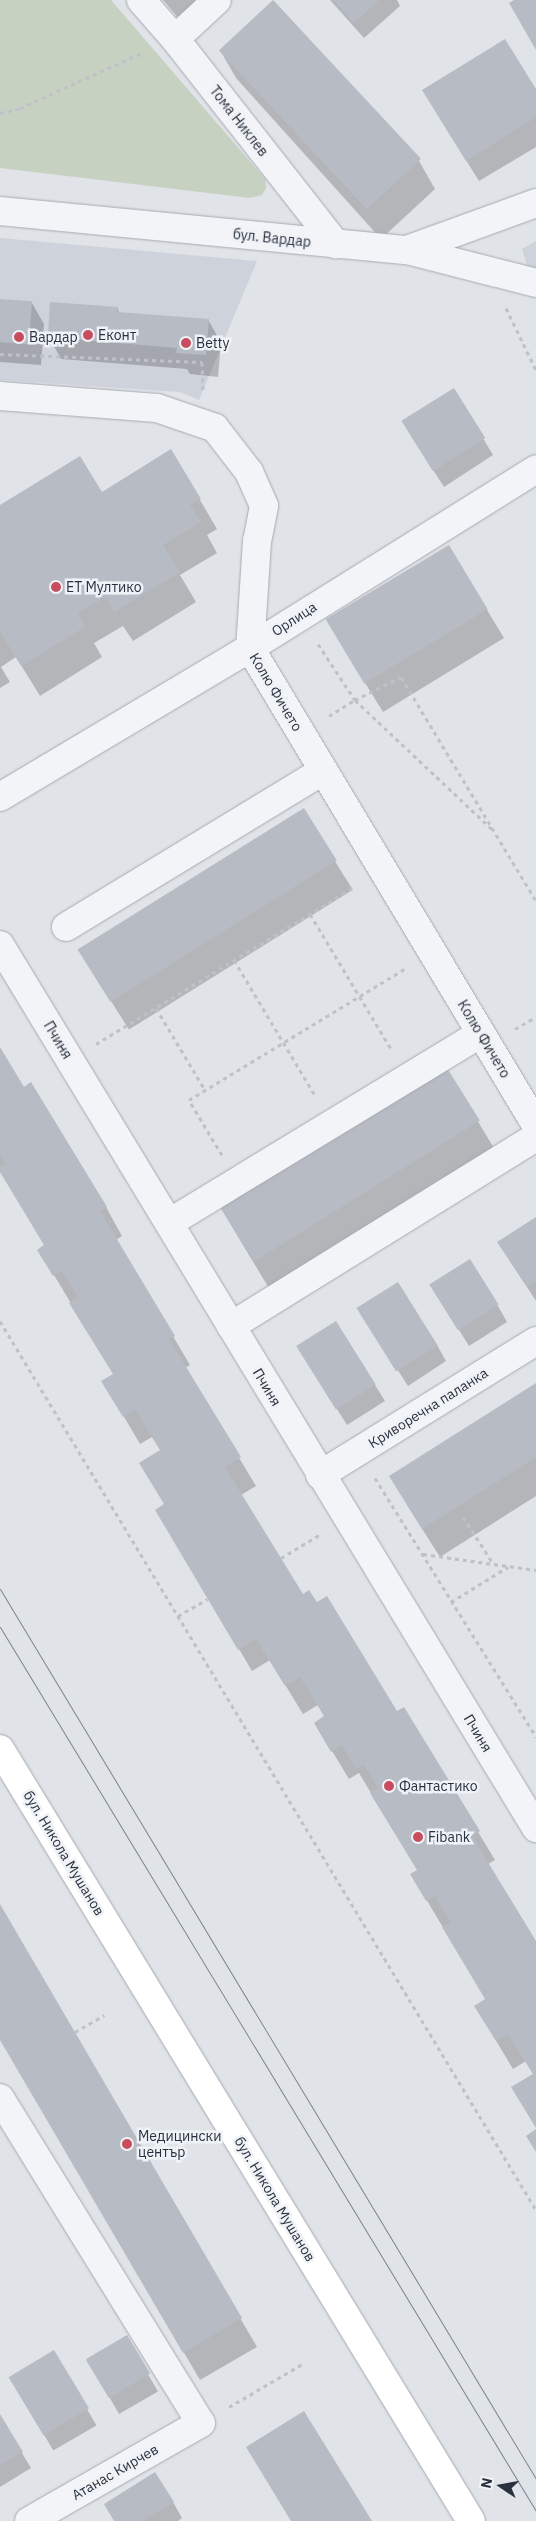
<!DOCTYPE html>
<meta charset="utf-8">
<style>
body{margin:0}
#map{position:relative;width:536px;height:2521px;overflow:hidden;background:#e0e3e8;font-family:"IBM Plex Sans",sans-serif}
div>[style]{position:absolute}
.built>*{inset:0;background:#ced2da}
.green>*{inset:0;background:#c6d1c1}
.shadow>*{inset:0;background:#0003;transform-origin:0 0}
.building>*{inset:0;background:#b7bcc4;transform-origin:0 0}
.path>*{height:3px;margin-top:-1.5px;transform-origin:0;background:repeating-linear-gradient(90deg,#bec1c7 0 4px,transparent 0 8px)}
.roads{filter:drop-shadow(0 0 1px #a6aab2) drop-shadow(0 0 1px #a6aab2)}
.minor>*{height:28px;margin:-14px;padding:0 14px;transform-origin:14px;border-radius:14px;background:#f2f4f7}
.major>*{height:28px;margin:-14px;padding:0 14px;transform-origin:14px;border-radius:14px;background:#fff}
.tram>*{height:1px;margin:-0.5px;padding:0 0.5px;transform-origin:0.5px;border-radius:0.5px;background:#7a8391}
.dots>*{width:14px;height:14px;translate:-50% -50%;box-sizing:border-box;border:2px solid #eff2f6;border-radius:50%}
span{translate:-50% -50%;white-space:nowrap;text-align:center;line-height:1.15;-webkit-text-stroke:5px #eff2f6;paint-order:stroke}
.street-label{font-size:14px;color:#2a313e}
.poi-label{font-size:14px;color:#2a313e}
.left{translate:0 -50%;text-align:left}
.north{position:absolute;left:476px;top:2461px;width:50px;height:50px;-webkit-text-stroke:4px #eff2f6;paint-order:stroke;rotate:282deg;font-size:14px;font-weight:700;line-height:20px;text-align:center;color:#2a313e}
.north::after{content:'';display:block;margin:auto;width:18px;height:22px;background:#2a313e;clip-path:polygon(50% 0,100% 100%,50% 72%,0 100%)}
</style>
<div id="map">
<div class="built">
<div style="clip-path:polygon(0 238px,257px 261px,199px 400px,180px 392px,0 380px)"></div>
<div style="clip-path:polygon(536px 241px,536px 293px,522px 249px)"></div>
</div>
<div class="green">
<div style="clip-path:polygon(0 0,111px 0,265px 179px,266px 188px,262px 195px,250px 198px,0 168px)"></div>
</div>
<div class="shadow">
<div style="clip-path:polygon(163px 0,215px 0,185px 26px)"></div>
<div style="clip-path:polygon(330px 0,397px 0,400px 6px,364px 38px)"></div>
<div style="clip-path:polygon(274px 1px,419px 161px,435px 189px,381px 239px,236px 78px,220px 50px)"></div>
<div style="clip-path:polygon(536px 92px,536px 147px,479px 181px,436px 112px)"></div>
<div style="clip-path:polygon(0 300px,32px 303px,44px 324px,41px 365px,0 362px)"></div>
<div style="clip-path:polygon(51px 303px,117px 308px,120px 314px,208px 320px,221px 342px,218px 377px,190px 374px,187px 369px,61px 359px,49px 337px)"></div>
<div style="clip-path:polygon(454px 390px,493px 455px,444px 487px,412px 437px)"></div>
<div style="clip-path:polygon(101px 493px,200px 500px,217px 529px,207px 535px,217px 553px,180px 575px,196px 602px,133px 641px,123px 626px,94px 643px,102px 657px,40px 696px,16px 657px,1px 667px,10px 682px,0 688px,0 507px)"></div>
<div style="clip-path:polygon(449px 547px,504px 638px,383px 712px,343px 647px)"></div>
<div style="left:303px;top:810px;width:94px;height:264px;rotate:58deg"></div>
<div style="clip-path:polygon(0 1049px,24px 1088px,106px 1207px,122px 1236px,116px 1240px,190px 1365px,185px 1368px,256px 1486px,241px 1495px,302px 1596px,396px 1713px,404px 1709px,495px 1860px,488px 1864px,536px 1943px,536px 2127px,534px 2075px,526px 2061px,513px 2069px,492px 2034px,486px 1999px,411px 1874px,418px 1871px,359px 1773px,349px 1779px,332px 1751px,325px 1717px,318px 1705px,303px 1714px,270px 1660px,252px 1671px,170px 1532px,161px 1451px,152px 1437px,140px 1444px,103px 1381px,114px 1375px,39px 1250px,45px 1246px,0 1171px)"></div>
<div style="left:447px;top:1070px;width:94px;height:265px;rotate:59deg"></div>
<div style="clip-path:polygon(536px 1218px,536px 1301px,508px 1258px)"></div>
<div style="clip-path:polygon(441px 1301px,498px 1306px,507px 1322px,469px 1346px)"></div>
<div style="clip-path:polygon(336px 1323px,385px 1401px,347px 1425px,308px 1363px)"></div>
<div style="clip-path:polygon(368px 1324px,437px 1345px,446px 1361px,408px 1386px)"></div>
<div style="clip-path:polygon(536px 1385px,536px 1496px,440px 1557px,407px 1505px)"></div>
<div style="clip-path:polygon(0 1906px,257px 2347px,200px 2380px,0 2038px)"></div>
<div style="left:126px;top:2336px;width:64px;height:45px;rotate:60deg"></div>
<div style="left:54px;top:2352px;width:85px;height:50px;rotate:60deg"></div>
<div style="clip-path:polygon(0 2417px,31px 2468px,0 2487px)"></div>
<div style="clip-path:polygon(173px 2502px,182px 2518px,178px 2521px,115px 2521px)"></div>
</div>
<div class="building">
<div style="left:273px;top:0;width:217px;height:74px;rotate:47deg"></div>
<div style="clip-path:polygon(333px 0,379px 0,354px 23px)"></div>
<div style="clip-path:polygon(514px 0,536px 0,536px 50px,509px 3px)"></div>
<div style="clip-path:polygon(505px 39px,536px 89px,536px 117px,466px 161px,422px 90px)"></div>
<div style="left:0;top:299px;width:32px;height:43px;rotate:4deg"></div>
<div style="clip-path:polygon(50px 302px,118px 307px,117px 312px,209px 319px,206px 355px,176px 353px,177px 348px,48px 337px)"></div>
<div style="left:454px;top:388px;width:59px;height:62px;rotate:58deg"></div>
<div style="clip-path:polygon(171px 449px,201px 499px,190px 505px,201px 522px,163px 545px,180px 572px,114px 612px,105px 597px,78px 613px,85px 627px,21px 666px,0 631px,0 505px,80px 456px,102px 492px)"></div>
<div style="left:449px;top:545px;width:75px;height:144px;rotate:59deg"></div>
<div style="left:304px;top:808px;width:62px;height:267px;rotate:58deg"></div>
<div style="clip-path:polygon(0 1047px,24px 1087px,31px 1082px,107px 1207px,100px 1211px,175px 1336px,169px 1339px,241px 1457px,225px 1467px,303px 1594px,309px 1590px,317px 1602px,327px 1596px,397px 1711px,404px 1707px,480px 1831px,472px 1836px,536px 1941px,536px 2128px,511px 2087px,533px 2074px,508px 2034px,496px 2041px,474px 2006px,485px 1999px,442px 1927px,451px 1922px,435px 1896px,426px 1901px,410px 1874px,417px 1870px,370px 1793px,378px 1788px,364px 1765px,356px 1769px,342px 1745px,331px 1752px,314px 1723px,324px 1716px,300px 1677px,285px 1686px,256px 1639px,238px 1650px,155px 1510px,164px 1504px,139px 1463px,160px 1450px,135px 1409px,123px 1417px,101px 1381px,113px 1374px,69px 1303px,78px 1297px,62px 1271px,53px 1276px,37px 1250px,44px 1245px,0 1172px,0 1167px,5px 1164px,0 1155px)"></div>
<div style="left:447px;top:1068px;width:62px;height:266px;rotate:58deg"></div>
<div style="clip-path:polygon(536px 1217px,536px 1281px,527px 1287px,497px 1242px)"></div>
<div style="left:470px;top:1259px;width:54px;height:48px;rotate:58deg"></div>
<div style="left:398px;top:1282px;width:75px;height:49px;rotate:58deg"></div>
<div style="left:336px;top:1321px;width:75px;height:47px;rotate:58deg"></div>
<div style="clip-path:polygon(536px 1383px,536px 1457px,422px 1529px,389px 1476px)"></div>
<div style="clip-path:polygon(0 1904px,242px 2318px,183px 2353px,0 2040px)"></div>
<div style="clip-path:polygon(536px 2129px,536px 2152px,526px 2136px)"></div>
<div style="left:127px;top:2335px;width:45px;height:48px;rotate:59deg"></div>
<div style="left:54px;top:2350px;width:68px;height:53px;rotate:59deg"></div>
<div style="clip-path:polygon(304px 2411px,372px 2521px,291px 2521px,246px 2447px)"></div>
<div style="clip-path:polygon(0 2414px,23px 2452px,0 2465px)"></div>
<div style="clip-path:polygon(155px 2472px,174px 2502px,142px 2521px,114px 2521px,104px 2504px)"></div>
</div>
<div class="path">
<div style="left:0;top:113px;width:21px;rotate:-14deg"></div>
<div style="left:20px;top:108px;width:136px;rotate:-24.3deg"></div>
<div style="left:506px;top:308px;width:69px;rotate:64.2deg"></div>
<div style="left:0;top:354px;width:202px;rotate:2.3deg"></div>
<div style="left:202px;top:362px;width:28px;rotate:88deg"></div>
<div style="left:318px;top:644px;width:67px;rotate:56.5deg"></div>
<div style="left:355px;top:700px;width:190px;rotate:43.3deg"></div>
<div style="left:329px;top:716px;width:31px;rotate:-32deg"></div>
<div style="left:355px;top:700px;width:51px;rotate:-26.6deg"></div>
<div style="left:401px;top:677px;width:262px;rotate:58.9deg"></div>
<div style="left:310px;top:914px;width:157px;rotate:59deg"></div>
<div style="left:234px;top:960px;width:160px;rotate:59.1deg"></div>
<div style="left:156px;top:1008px;width:96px;rotate:59.1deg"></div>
<div style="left:515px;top:1029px;width:24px;rotate:-30deg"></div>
<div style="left:96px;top:1044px;width:304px;rotate:-31.3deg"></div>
<div style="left:222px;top:1155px;width:64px;rotate:-121deg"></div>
<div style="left:189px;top:1100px;width:254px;rotate:-31.3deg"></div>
<div style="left:0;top:1321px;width:1038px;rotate:58.91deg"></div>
<div style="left:375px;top:1478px;width:305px;rotate:58.1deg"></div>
<div style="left:463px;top:1517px;width:55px;rotate:56.9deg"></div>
<div style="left:423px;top:1554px;width:114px;rotate:8.1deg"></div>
<div style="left:281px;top:1558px;width:47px;rotate:-31deg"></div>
<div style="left:451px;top:1602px;width:67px;rotate:-31.6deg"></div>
<div style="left:178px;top:1616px;width:34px;rotate:-30deg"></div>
<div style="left:75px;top:2032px;width:34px;rotate:-30deg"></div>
<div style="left:229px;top:2407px;width:87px;rotate:-30.4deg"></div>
</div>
<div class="roads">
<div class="minor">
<div style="left:141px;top:0;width:52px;rotate:48.9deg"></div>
<div style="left:175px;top:39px;width:261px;rotate:51.9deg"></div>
<div style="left:175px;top:39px;width:57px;rotate:-42.9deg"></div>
<div style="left:0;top:211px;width:409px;rotate:5.5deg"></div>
<div style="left:407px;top:250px;width:137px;rotate:-20deg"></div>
<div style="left:407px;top:250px;width:133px;rotate:14.3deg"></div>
<div style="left:0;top:396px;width:157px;rotate:4.4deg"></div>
<div style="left:157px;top:408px;width:61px;rotate:19deg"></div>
<div style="left:215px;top:428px;width:56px;rotate:52.3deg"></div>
<div style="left:249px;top:472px;width:37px;rotate:66deg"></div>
<div style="left:264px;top:506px;width:36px;rotate:101deg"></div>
<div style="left:257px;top:541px;width:107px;rotate:93.7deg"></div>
<div style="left:250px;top:648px;width:556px;rotate:59.05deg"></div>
<div style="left:0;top:797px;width:291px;rotate:-30.8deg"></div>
<div style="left:250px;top:648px;width:337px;rotate:-32deg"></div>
<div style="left:66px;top:927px;width:301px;rotate:-31.3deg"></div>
<div style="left:0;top:945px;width:1033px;rotate:58.74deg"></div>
<div style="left:169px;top:1223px;width:365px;rotate:-31.3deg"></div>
<div style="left:231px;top:1326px;width:359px;rotate:-31.8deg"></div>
<div style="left:320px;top:1475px;width:254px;rotate:-31.8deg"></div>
<div style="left:0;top:2098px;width:382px;rotate:58.3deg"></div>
<div style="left:201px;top:2423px;width:198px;rotate:150.3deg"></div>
</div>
<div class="major">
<div style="left:0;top:1749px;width:904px;rotate:58.61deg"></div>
</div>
</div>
<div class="tram">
<div style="left:0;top:1589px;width:1039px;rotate:58.94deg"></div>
<div style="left:0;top:1627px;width:1034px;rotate:58.77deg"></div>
</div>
<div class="dots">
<div style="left:88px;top:335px;background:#c64c5e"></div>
<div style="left:19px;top:337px;background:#c64c5e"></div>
<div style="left:186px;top:343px;background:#c64c5e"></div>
<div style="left:56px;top:587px;background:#c64c5e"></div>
<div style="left:389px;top:1786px;background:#c64c5e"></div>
<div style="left:418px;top:1837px;background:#c64c5e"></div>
<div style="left:127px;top:2144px;background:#c64c5e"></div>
</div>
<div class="street-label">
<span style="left:239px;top:121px;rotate:52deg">Тома Никлев</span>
<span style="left:272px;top:238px;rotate:6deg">бул. Вардар</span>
<span style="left:294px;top:619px;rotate:-33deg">Орлица</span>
<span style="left:276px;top:692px;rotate:59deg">Колю Фичето</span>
<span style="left:484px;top:1039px;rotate:59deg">Колю Фичето</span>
<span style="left:58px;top:1040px;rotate:59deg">Пчиня</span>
<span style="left:267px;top:1387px;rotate:59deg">Пчиня</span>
<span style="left:428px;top:1408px;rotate:-32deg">Криворечна паланка</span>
<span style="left:478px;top:1733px;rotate:59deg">Пчиня</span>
<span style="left:64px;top:1853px;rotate:59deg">бул. Никола Мушанов</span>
<span style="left:275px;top:2199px;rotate:59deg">бул. Никола Мушанов</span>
<span style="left:115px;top:2472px;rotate:-30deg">Атанас Кирчев</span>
</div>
<div class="poi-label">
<span class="left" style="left:98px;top:335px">Еконт</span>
<span class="left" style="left:29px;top:337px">Вардар</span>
<span class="left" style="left:196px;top:343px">Betty</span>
<span class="left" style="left:66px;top:587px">ЕТ Мултико</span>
<span class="left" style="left:399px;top:1786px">Фантастико</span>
<span class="left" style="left:428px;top:1837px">Fibank</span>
<span class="left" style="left:138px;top:2144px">Медицински<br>център</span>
</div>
<div class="north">N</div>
</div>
